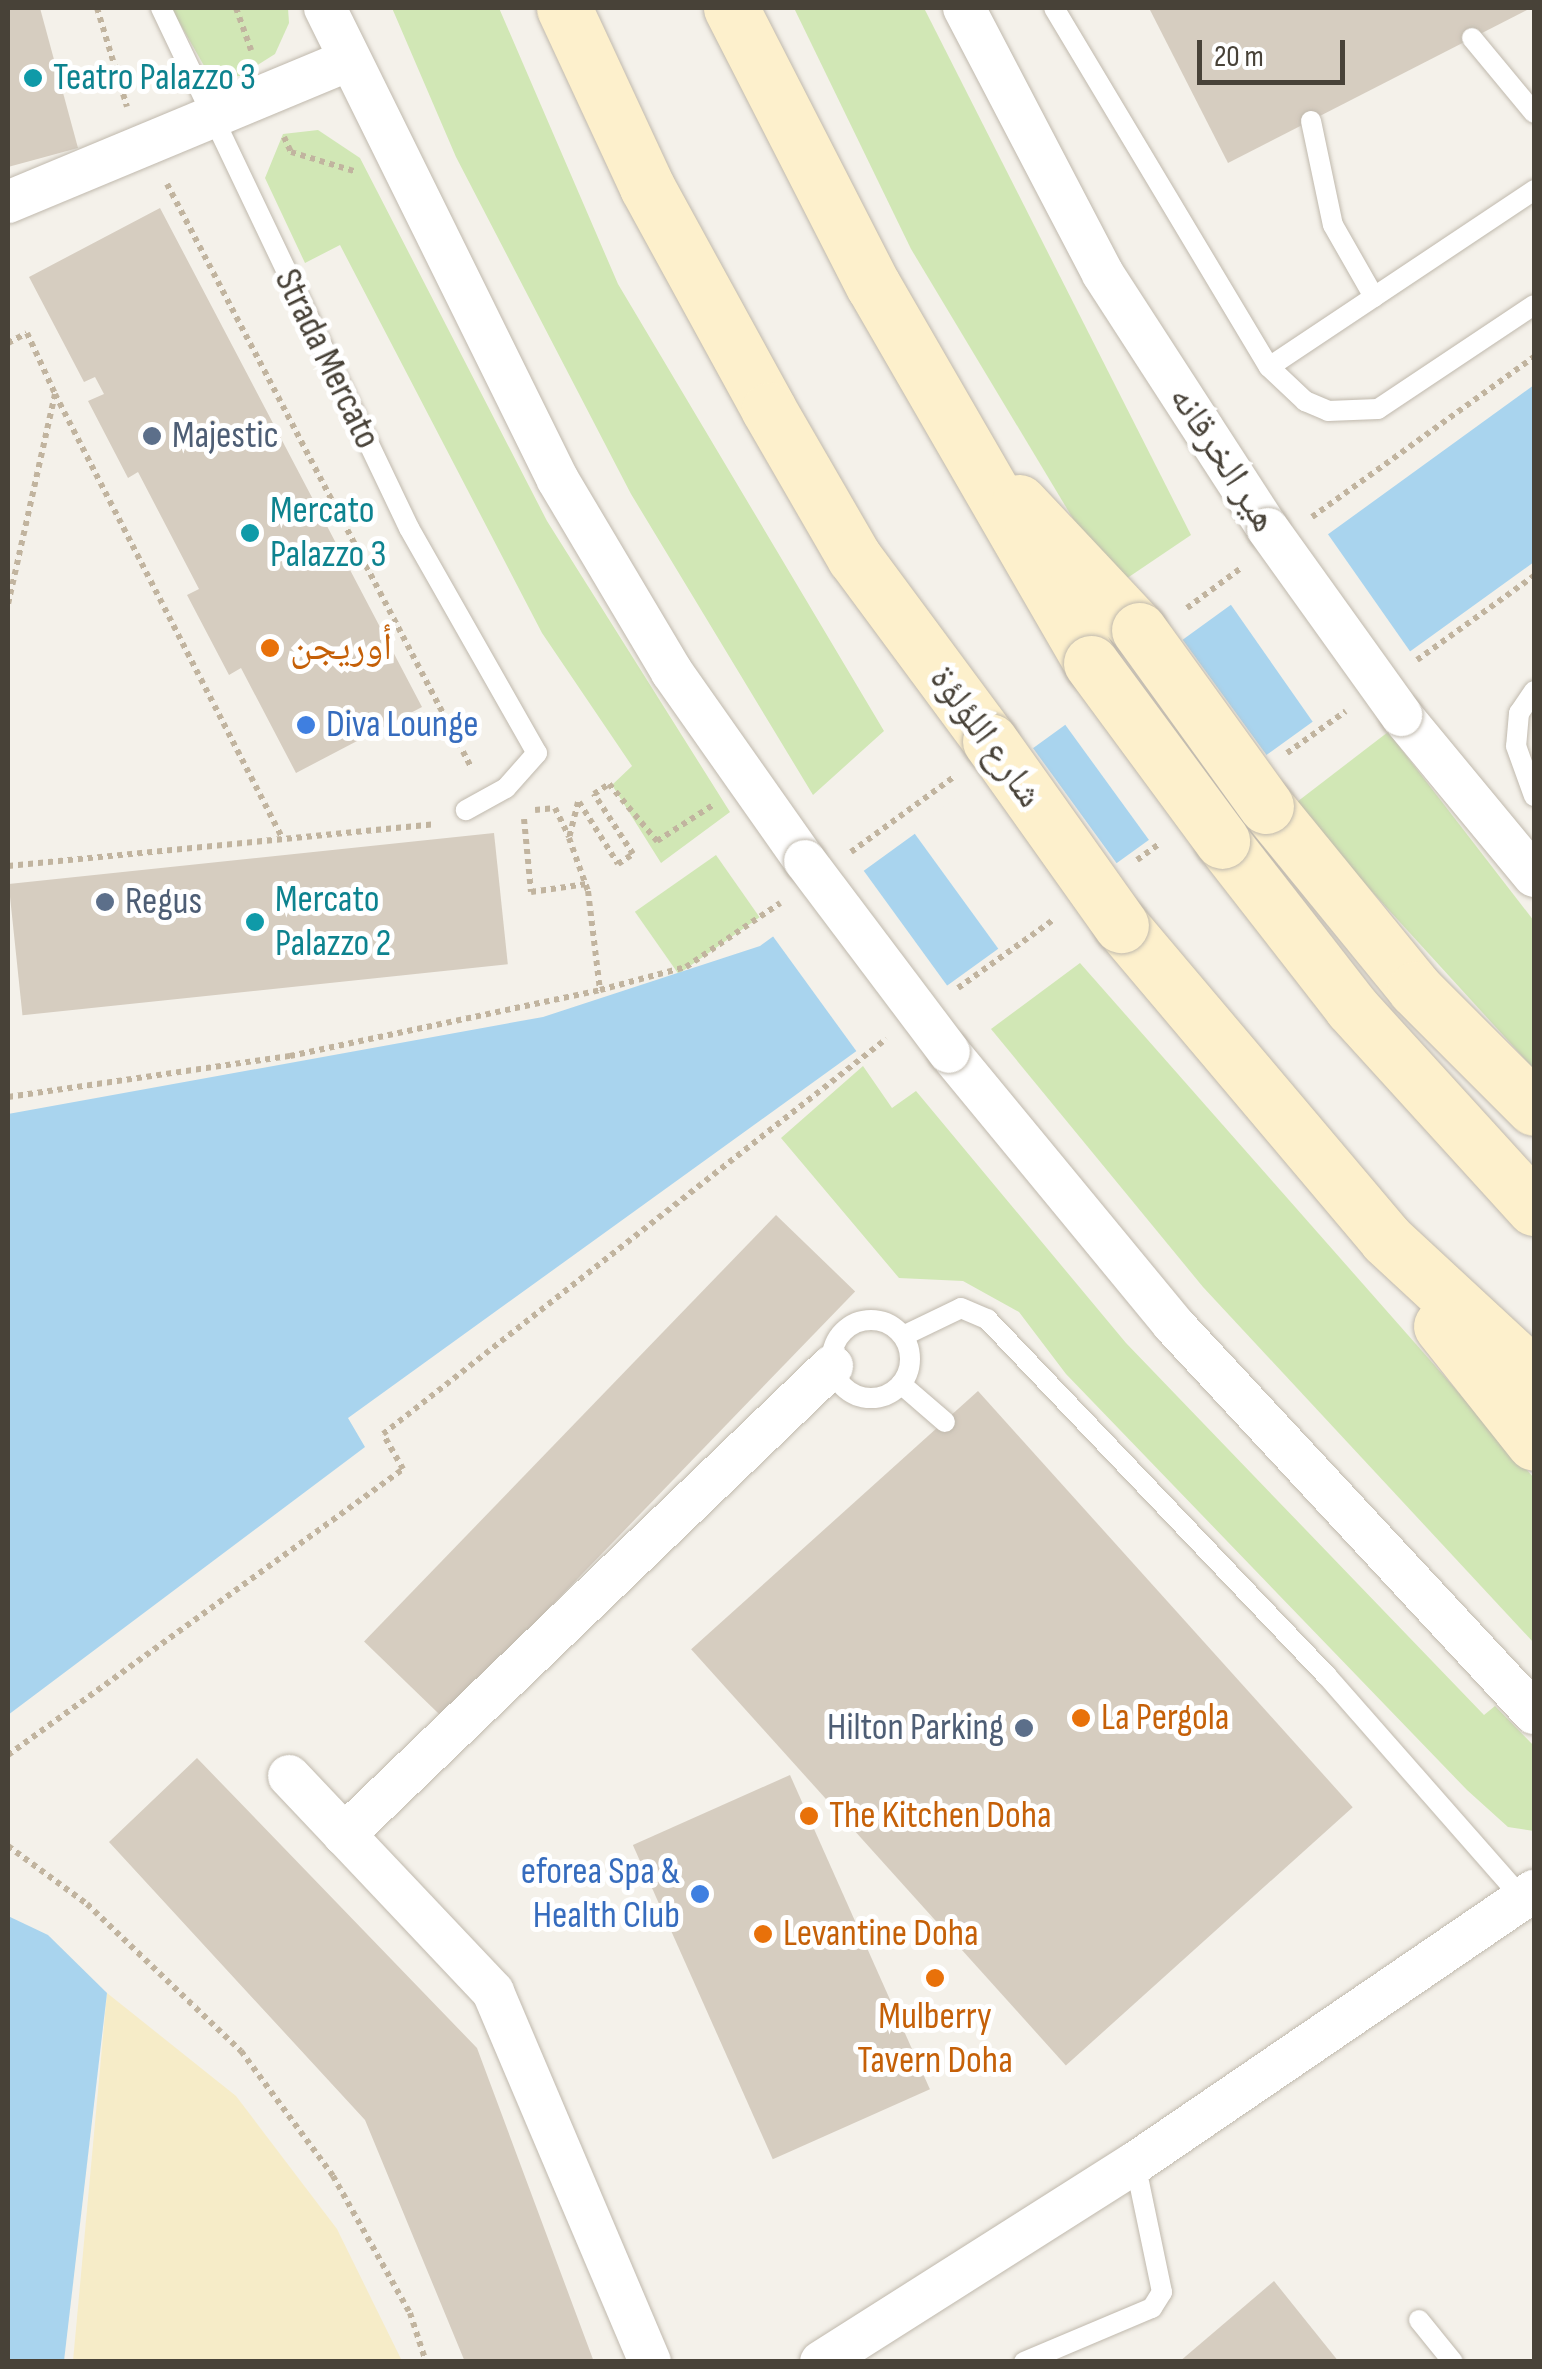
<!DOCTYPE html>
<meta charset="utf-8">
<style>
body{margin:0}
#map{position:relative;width:1542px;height:2369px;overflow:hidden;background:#f4f1ea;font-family:"Sofia Sans Condensed","Noto Naskh Arabic",sans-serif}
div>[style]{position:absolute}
.green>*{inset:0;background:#d1e7b5;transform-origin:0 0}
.sand>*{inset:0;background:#f6ecc8}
.water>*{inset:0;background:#a9d4ee}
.pier>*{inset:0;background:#f4f1ea;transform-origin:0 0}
.building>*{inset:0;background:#d6cdc0;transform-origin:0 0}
.path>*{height:6px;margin-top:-3px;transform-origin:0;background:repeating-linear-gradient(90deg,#c1b49f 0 5px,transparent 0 10px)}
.roads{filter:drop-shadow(0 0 2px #c0b9ad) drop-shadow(0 0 2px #c0b9ad)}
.lane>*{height:20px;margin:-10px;padding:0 10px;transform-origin:10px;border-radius:10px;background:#fff}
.lane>.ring{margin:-10px;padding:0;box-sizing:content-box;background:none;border:20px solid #fff;border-radius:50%}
.street>*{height:42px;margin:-21px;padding:0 21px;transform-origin:21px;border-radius:21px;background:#fff}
.secondary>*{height:55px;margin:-27.5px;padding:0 27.5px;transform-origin:27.5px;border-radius:27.5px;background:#fdf0cc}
.bridges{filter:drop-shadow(0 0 2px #c0b9ad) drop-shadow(0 0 2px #c0b9ad)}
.street-bridge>*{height:42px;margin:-21px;padding:0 21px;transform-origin:21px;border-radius:21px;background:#fff}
.secondary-bridge>*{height:55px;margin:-27.5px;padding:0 27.5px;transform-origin:27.5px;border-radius:27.5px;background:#fdf0cc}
.dots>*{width:28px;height:28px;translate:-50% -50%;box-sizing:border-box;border:5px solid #fff;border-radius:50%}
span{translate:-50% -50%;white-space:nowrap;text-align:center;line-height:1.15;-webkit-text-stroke:10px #fff;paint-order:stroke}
.culture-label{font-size:38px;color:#0d838f}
.left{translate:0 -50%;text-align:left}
.street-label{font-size:38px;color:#484238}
.service-label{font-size:38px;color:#4e5e75}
.right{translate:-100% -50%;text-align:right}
.food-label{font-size:38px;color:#c56008}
.shop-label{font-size:38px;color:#366cbe}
.frame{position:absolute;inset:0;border:10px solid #484238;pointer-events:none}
.scale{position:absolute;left:1197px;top:40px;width:148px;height:45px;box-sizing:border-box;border:5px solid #484238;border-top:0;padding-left:12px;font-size:30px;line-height:35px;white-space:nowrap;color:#484238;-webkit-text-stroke:8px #fff;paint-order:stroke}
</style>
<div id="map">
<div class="green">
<div style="clip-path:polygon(171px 8px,288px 8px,289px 23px,275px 54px,240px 76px,211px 78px)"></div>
<div style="clip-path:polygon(392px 8px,499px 8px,618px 284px,884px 731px,813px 795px,631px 494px,456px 157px)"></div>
<div style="clip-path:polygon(794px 8px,924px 8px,1191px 535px,1114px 587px,911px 249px)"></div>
<div style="clip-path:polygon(318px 130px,360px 158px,547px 521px,730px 812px,661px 863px,612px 785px,632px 766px,542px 633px,340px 245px,305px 263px,265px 178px,283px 134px)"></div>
<div style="clip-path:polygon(1388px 732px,1534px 921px,1534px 1069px,1293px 805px)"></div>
<div style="left:716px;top:855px;width:76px;height:99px;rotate:55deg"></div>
<div style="clip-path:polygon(1080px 963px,1534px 1478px,1534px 1643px,1203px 1287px,991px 1029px)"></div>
<div style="clip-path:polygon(863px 1066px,892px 1108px,916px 1091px,1126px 1343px,1484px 1715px,1495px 1706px,1534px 1746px,1534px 1831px,1508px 1827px,1467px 1790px,1066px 1374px,1019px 1312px,963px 1281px,899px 1278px,781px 1138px)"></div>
</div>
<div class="sand">
<div style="clip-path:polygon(107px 1993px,236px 2096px,337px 2229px,402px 2361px,73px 2361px)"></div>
</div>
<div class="water">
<div style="clip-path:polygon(1534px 385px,1534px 562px,348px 1418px,365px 1447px,8px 1715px,8px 1114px,543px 1017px,760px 946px)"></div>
<div style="clip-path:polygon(8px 1916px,48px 1935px,107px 1993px,64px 2361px,8px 2361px)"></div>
</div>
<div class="pier">
<div style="left:1325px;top:530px;width:153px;height:120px;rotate:55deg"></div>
<div style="left:1180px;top:636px;width:153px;height:145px;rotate:54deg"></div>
<div style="left:1030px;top:744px;width:152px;height:146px;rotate:54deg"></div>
<div style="left:861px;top:867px;width:152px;height:112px;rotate:54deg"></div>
</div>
<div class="building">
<div style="clip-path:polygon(8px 8px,40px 8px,78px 148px,8px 167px)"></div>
<div style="clip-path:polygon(1149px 8px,1531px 8px,1228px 163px)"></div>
<div style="clip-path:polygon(160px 208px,422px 707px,296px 773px,241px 668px,229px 675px,187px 595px,199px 589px,138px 472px,128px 478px,88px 401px,104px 394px,95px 377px,84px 382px,29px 277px)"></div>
<div style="left:494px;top:833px;width:132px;height:488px;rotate:84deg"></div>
<div style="left:776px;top:1215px;width:110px;height:593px;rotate:44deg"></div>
<div style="left:978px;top:1391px;width:560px;height:386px;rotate:48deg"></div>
<div style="clip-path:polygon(197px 1758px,477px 2048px,594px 2362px,465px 2362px,365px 2120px,109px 1842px)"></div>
<div style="left:790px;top:1775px;width:344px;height:172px;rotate:66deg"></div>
<div style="clip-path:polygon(1274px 2281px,1339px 2362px,1179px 2362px)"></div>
</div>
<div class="path">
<div style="left:97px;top:8px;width:103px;rotate:73.1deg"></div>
<div style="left:236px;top:8px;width:45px;rotate:70.3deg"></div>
<div style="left:284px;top:137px;width:17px;rotate:65deg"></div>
<div style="left:291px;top:152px;width:66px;rotate:16.8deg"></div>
<div style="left:167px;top:184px;width:657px;rotate:62.46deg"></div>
<div style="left:8px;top:343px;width:21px;rotate:-28deg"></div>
<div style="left:27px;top:333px;width:67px;rotate:65.3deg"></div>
<div style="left:55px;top:394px;width:215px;rotate:102.6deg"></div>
<div style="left:55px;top:394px;width:499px;rotate:62.9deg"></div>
<div style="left:1312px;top:517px;width:274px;rotate:-35.8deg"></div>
<div style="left:1187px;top:608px;width:67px;rotate:-36.5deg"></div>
<div style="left:1417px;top:660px;width:144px;rotate:-35.7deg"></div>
<div style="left:1287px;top:753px;width:72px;rotate:-35.4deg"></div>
<div style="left:578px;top:802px;width:37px;rotate:104deg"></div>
<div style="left:569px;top:838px;width:56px;rotate:70.3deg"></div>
<div style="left:588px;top:891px;width:100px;rotate:83.1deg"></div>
<div style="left:600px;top:990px;width:89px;rotate:-15deg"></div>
<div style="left:686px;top:967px;width:114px;rotate:-34.2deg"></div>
<div style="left:579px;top:802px;width:73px;rotate:57.8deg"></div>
<div style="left:618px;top:864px;width:18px;rotate:-34deg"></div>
<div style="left:633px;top:854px;width:72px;rotate:-123deg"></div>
<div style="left:594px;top:794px;width:18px;rotate:-34deg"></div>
<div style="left:609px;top:784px;width:75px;rotate:49.9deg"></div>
<div style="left:657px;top:841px;width:67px;rotate:-32.7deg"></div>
<div style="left:535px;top:810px;width:20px;rotate:-6deg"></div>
<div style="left:555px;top:808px;width:32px;rotate:64deg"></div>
<div style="left:524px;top:819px;width:73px;rotate:84.5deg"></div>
<div style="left:531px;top:892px;width:56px;rotate:-8.3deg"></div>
<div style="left:851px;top:852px;width:127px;rotate:-36.1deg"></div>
<div style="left:1137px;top:860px;width:27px;rotate:-36deg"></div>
<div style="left:8px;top:866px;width:428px;rotate:-5.6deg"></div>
<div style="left:958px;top:988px;width:117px;rotate:-35.6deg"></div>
<div style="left:8px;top:1097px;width:285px;rotate:-8.3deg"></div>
<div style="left:290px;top:1056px;width:317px;rotate:-12deg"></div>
<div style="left:8px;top:1755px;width:488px;rotate:-35.9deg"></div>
<div style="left:403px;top:1469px;width:40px;rotate:-119.7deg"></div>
<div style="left:383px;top:1434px;width:640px;rotate:-38.14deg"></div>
<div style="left:8px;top:1846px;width:98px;rotate:36.3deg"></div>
<div style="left:87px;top:1904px;width:213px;rotate:43.7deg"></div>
<div style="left:241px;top:2051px;width:155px;rotate:53.6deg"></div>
<div style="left:333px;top:2176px;width:157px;rotate:60.7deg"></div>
<div style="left:410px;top:2313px;width:52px;rotate:71.9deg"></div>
</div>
<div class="roads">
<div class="lane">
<div style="left:161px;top:8px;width:576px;rotate:64.5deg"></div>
<div style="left:409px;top:528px;width:259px;rotate:60.4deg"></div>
<div style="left:537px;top:753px;width:47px;rotate:131.5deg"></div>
<div style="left:506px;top:788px;width:46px;rotate:151.2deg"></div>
<div style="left:1054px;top:8px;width:418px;rotate:59.1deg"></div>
<div style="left:1269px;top:367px;width:50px;rotate:43.4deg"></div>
<div style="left:1305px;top:401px;width:25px;rotate:23deg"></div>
<div style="left:1328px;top:411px;width:50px;rotate:-2.3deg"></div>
<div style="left:1378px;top:409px;width:187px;rotate:-33.7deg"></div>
<div style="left:1472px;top:38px;width:97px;rotate:50.4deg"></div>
<div style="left:1311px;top:121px;width:106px;rotate:78.1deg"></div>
<div style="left:1333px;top:225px;width:83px;rotate:60.3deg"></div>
<div style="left:1269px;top:367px;width:319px;rotate:-33.7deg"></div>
<div style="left:1534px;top:691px;width:27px;rotate:124deg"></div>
<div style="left:1519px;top:713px;width:33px;rotate:95deg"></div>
<div style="left:1516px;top:746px;width:53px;rotate:70.2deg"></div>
<div class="ring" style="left:832px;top:1320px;width:58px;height:58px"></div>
<div style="left:903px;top:1336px;width:64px;rotate:-25.8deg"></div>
<div style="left:961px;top:1308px;width:28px;rotate:23deg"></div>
<div style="left:987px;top:1319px;width:493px;rotate:46.4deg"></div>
<div style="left:1327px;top:1676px;width:297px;rotate:48.7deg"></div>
<div style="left:901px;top:1384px;width:58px;rotate:40.8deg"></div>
<div style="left:1419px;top:2320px;width:54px;rotate:51deg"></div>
<div style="left:1024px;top:2362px;width:139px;rotate:-22.9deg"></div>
<div style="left:1152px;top:2308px;width:19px;rotate:-58deg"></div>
<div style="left:1162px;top:2292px;width:132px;rotate:-101.8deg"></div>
</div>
<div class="street">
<div style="left:325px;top:8px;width:526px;rotate:63.73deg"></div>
<div style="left:558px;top:480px;width:223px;rotate:59.3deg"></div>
<div style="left:672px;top:672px;width:231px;rotate:54.9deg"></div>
<div style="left:964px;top:8px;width:300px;rotate:62.4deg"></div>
<div style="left:1103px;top:274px;width:304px;rotate:57.1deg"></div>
<div style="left:8px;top:202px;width:367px;rotate:-22.6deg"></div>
<div style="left:1401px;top:715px;width:209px;rotate:50.4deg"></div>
<div style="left:949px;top:1052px;width:352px;rotate:50.5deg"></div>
<div style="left:1173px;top:1324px;width:531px;rotate:47.14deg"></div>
<div style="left:289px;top:1776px;width:297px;rotate:46.6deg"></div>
<div style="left:493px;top:1992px;width:402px;rotate:67deg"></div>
<div style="left:344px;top:1835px;width:677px;rotate:-43.86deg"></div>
<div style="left:821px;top:2362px;width:372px;rotate:-32.4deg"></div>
<div style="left:1135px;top:2163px;width:483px;rotate:-34.3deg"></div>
</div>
<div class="secondary">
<div style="left:564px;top:8px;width:197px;rotate:65.1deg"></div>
<div style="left:647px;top:187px;width:254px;rotate:61.3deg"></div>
<div style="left:769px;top:410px;width:170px;rotate:60deg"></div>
<div style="left:854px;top:557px;width:229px;rotate:53.5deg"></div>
<div style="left:731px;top:8px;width:311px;rotate:62.9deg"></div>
<div style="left:873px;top:285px;width:436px;rotate:60deg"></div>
<div style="left:1019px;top:502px;width:175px;rotate:46.8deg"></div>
<div style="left:1266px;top:806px;width:236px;rotate:50.8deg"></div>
<div style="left:1415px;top:989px;width:168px;rotate:45deg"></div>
<div style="left:1222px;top:841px;width:210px;rotate:52.1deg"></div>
<div style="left:1351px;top:1007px;width:272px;rotate:47.7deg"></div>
<div style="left:1121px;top:925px;width:411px;rotate:49.8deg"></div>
<div style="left:1386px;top:1239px;width:202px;rotate:42.8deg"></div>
<div style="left:1441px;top:1326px;width:149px;rotate:51.5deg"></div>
</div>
</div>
<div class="bridges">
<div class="street-bridge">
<div style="left:1268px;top:529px;width:229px;rotate:54.4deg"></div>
<div style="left:805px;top:861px;width:239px;rotate:53deg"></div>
</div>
<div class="secondary-bridge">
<div style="left:1139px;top:630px;width:217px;rotate:54.2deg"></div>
<div style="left:1091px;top:663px;width:221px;rotate:53.6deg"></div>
<div style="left:990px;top:741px;width:226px;rotate:54.6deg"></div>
</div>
</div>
<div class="dots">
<div style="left:33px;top:78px;background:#0f9aa8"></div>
<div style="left:152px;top:436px;background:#5c6f8a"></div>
<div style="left:250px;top:533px;background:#0f9aa8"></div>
<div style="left:270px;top:648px;background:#e8710a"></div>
<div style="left:306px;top:725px;background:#3f7fe0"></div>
<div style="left:105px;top:902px;background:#5c6f8a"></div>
<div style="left:255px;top:922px;background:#0f9aa8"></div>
<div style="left:1081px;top:1718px;background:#e8710a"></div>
<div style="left:1024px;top:1728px;background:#5c6f8a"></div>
<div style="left:809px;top:1816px;background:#e8710a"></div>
<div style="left:700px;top:1894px;background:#3f7fe0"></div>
<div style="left:763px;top:1934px;background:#e8710a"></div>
<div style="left:935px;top:1978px;background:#e8710a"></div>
</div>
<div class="culture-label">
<span class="left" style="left:53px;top:78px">Teatro Palazzo 3</span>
<span class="left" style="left:270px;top:533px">Mercato<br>Palazzo 3</span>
<span class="left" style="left:275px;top:922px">Mercato<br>Palazzo 2</span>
</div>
<div class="street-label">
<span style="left:327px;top:359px;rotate:64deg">Strada Mercato</span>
<span style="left:1223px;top:459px;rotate:57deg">هير الخرقانه</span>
<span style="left:986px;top:737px;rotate:54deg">شارع اللؤلؤة</span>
</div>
<div class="service-label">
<span class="left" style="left:172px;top:436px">Majestic</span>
<span class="left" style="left:125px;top:902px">Regus</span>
<span class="right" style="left:1004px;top:1728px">Hilton Parking</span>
</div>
<div class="food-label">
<span class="left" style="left:290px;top:648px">أوريجن</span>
<span class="left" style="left:1101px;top:1718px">La Pergola</span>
<span class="left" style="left:829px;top:1816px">The Kitchen Doha</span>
<span class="left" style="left:783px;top:1934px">Levantine Doha</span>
<span style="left:935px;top:2039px">Mulberry<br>Tavern Doha</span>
</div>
<div class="shop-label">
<span class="left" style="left:326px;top:725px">Diva Lounge</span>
<span class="right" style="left:680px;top:1894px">eforea Spa &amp;<br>Health Club</span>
</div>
<div class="frame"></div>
<div class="scale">20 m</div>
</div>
